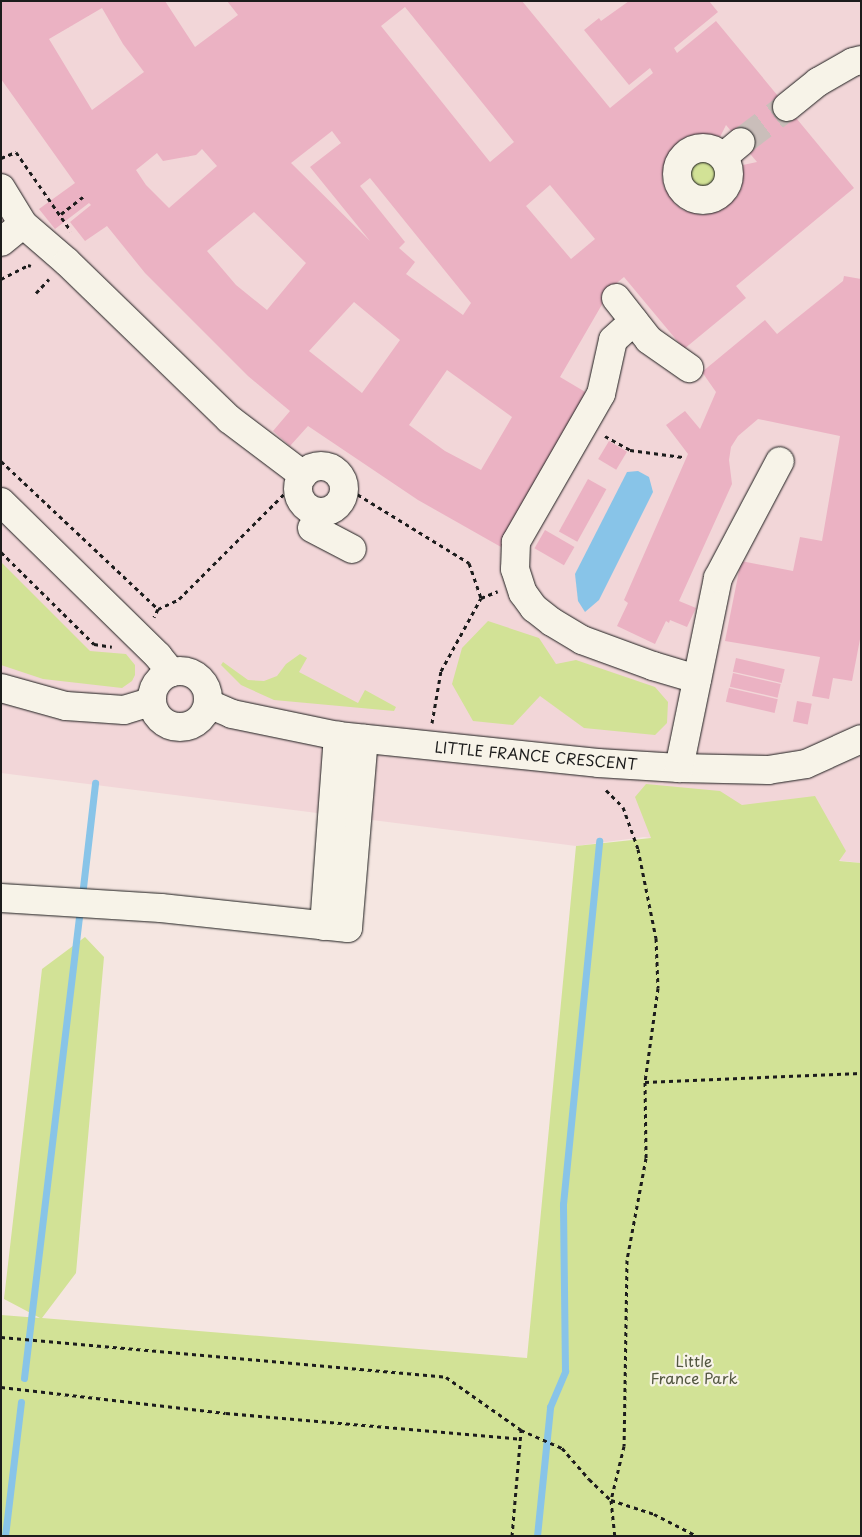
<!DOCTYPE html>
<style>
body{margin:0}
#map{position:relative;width:862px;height:1537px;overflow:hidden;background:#f5e6e1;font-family:"Playpen Sans",sans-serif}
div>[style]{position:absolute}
.built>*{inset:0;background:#f2d6d8}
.green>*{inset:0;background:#d2e296}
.round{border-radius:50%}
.water>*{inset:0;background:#88c4e8}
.stream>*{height:7px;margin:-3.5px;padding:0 3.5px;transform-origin:3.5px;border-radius:3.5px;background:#88c4e8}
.building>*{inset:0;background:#ebb2c3;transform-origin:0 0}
.minor-tunnel>*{height:28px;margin-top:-14px;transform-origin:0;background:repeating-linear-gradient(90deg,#cabeba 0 28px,transparent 0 42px)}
.path>*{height:3px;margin-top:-1.5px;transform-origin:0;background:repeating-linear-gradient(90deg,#1c1c1c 0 4px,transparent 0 8px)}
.roads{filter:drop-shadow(0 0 1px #1c1c1c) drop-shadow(0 0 1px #1c1c1c)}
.minor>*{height:28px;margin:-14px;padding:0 14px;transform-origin:14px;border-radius:14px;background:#f7f3e8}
.minor>.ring{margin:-14px;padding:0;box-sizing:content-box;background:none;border:28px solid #f7f3e8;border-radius:50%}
span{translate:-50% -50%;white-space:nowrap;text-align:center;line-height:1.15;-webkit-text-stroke:4.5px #f7f3e8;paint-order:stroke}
.street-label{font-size:15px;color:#1c1c1c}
.park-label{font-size:15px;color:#535741}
.frame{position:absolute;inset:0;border:2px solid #1c1c1c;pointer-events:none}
</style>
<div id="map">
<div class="built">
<div style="clip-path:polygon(1px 1px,861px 1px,861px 863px,644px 837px,576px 846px,1px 773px)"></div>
</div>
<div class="green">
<div class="round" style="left:686px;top:158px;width:32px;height:32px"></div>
<div style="clip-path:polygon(1px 562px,90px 651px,126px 654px,135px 665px,135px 675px,132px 681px,122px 688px,43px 679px,1px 665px)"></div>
<div style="clip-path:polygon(488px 621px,539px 638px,556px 664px,576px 660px,655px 687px,668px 702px,667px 723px,655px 735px,584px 728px,540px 696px,513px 725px,473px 721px,452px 684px,462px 648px)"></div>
<div style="clip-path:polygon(300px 654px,307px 658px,299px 672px,358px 703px,365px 690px,396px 707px,394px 711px,274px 700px,241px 685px,221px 665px,223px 662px,248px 680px,264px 681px,277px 676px,286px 664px)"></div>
<div style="clip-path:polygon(646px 784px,720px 791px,742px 805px,815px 796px,846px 851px,839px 861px,861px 863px,861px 1536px,1px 1536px,1px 1315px,40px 1318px,4px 1299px,42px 969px,85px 937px,104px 957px,76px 1273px,42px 1318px,527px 1358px,576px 846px,651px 838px,635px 797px)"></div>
</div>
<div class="water">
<div style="clip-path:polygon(638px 471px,649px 477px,653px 492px,599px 600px,585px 612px,578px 601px,575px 574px,627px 472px)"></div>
</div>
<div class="stream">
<div style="left:82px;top:896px;width:114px;rotate:-83.4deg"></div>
<div style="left:24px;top:1378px;width:474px;rotate:-83.2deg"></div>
<div style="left:5px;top:1536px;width:135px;rotate:-83.2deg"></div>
<div style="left:537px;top:1536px;width:130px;rotate:-84.2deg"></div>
<div style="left:550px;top:1407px;width:39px;rotate:-67deg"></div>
<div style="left:565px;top:1371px;width:167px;rotate:-90.7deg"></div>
<div style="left:563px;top:1204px;width:365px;rotate:-84.3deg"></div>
</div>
<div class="building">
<div style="clip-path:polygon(evenodd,1px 1px,165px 1px,195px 47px,238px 15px,227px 1px,522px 1px,610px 108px,653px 73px,650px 68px,629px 85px,584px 30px,599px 18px,601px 21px,629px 1px,709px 1px,718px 12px,674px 48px,677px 53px,716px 21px,854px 188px,736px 286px,746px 298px,684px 349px,624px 277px,601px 296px,604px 301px,560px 377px,587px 393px,501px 547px,418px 500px,308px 426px,290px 446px,273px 431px,290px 411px,248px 376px,145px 273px,107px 226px,85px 241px,70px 222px,91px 205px,89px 203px,55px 229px,39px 209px,75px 183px,1px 79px,1px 1px,405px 7px,514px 142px,490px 162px,381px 26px,405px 7px,1px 1px,102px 8px,123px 44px,144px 72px,92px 110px,49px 39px,102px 8px,1px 1px,726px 125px,757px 162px,743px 165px,742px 187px,737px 197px,722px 210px,702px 215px,683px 210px,675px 204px,664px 187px,662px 177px,666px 157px,679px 141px,688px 136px,706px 134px,720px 137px,726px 125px,1px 1px,332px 131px,341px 143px,310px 167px,370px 241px,291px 163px,332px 131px,1px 1px,202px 149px,217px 166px,169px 208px,146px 185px,136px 170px,157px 153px,163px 161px,196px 155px,202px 149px,1px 1px,370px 178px,471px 303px,463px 315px,406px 274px,415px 262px,399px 248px,405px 242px,360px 186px,370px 178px,1px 1px,550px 185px,595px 239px,571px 259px,526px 206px,550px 185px,1px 1px,254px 212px,306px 263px,267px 310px,236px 285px,207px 251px,254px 212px,1px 1px,354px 302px,400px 340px,362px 393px,309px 351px,354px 302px,1px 1px,447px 370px,512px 417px,481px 470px,445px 451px,409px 425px,447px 370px)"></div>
<div style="clip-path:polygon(844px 276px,861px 279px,861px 634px,852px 681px,833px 678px,829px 699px,812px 696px,820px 657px,725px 641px,741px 561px,793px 571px,800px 537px,822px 541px,840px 436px,758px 419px,738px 436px,731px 447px,729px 460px,732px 484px,679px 601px,696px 608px,687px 627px,670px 620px,669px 623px,666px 621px,655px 644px,617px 626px,628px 603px,624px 600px,688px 454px,666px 425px,685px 411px,700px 429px,716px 392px,702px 372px,765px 320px,777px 334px,843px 281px)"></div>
<div style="left:609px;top:441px;width:21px;height:21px;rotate:31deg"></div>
<div style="left:588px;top:479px;width:21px;height:60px;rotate:29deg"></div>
<div style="left:545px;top:530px;width:34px;height:21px;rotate:30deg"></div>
<div style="left:736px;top:658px;width:50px;height:14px;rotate:13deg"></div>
<div style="left:733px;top:673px;width:49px;height:14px;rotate:13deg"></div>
<div style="left:729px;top:688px;width:50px;height:14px;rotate:13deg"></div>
<div style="left:797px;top:701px;width:15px;height:21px;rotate:11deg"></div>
</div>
<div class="minor-tunnel">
<div style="left:741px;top:142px;width:58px;rotate:-37.3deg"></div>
</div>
<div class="path">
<div style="left:1px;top:158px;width:16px;rotate:-22deg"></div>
<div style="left:16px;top:152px;width:96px;rotate:55.2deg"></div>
<div style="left:61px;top:214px;width:29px;rotate:-38deg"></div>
<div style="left:1px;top:279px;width:30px;rotate:-27deg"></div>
<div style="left:28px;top:265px;width:3px;rotate:18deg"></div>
<div style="left:36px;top:293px;width:19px;rotate:-47deg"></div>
<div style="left:605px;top:436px;width:29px;rotate:29deg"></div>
<div style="left:630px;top:450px;width:53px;rotate:7.5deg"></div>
<div style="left:1px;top:461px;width:216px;rotate:43.3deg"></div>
<div style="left:158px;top:609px;width:9px;rotate:117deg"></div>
<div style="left:344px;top:486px;width:147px;rotate:31.6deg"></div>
<div style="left:469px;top:563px;width:37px;rotate:71deg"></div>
<div style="left:1px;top:552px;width:131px;rotate:44.7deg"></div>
<div style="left:94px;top:644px;width:18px;rotate:9deg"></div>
<div style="left:158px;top:609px;width:23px;rotate:-25deg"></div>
<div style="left:179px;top:599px;width:151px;rotate:-45deg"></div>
<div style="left:432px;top:723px;width:53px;rotate:-80.2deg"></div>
<div style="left:441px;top:671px;width:83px;rotate:-61.3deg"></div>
<div style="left:481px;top:598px;width:18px;rotate:-22deg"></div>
<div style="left:606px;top:790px;width:24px;rotate:45deg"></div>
<div style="left:623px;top:807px;width:45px;rotate:70.3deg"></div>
<div style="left:638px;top:849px;width:91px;rotate:78.6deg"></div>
<div style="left:656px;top:938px;width:50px;rotate:87.7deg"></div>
<div style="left:658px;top:988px;width:95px;rotate:97.9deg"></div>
<div style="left:645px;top:1082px;width:76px;rotate:89.2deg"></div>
<div style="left:646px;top:1158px;width:104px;rotate:100.6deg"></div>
<div style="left:627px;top:1260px;width:186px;rotate:90.9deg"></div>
<div style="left:624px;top:1446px;width:56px;rotate:103.5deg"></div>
<div style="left:611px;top:1500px;width:36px;rotate:84deg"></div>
<div style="left:645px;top:1082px;width:216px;rotate:-2.4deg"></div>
<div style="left:1px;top:1337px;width:447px;rotate:5.1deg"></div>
<div style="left:446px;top:1377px;width:92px;rotate:35.2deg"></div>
<div style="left:521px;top:1430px;width:45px;rotate:23.7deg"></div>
<div style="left:562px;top:1448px;width:41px;rotate:48.9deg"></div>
<div style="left:589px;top:1479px;width:30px;rotate:44deg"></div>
<div style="left:611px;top:1500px;width:45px;rotate:18deg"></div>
<div style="left:654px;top:1514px;width:48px;rotate:27.1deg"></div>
<div style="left:1px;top:1387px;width:226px;rotate:6.6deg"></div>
<div style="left:226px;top:1413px;width:296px;rotate:5deg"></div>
<div style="left:512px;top:1536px;width:106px;rotate:-85.1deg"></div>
</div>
<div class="roads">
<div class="minor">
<div style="left:787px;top:107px;width:40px;rotate:-39deg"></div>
<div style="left:818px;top:82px;width:40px;rotate:-29.7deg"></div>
<div style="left:853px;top:62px;width:8px;rotate:-14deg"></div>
<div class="ring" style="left:677px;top:148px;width:24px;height:24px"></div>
<div style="left:723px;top:157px;width:23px;rotate:-40deg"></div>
<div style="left:1px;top:188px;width:42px;rotate:58.6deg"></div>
<div style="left:23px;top:224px;width:58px;rotate:40.8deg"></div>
<div style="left:67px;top:262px;width:226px;rotate:44.1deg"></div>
<div style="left:229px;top:419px;width:93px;rotate:37.1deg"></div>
<div style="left:1px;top:242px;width:28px;rotate:-39deg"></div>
<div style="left:616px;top:298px;width:53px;rotate:51.8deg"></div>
<div style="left:649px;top:340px;width:49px;rotate:35deg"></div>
<div style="left:634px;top:321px;width:28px;rotate:138deg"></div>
<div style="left:613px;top:340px;width:55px;rotate:102.5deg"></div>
<div style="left:601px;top:394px;width:171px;rotate:119.9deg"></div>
<div style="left:516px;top:542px;width:27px;rotate:92deg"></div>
<div style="left:515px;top:569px;width:25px;rotate:72deg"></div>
<div style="left:523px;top:593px;width:19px;rotate:54deg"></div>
<div style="left:534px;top:608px;width:23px;rotate:38deg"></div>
<div style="left:552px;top:622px;width:35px;rotate:31deg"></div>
<div style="left:582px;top:640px;width:76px;rotate:20.1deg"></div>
<div style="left:653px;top:666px;width:46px;rotate:16.5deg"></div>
<div class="ring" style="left:298px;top:466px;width:18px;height:18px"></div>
<div style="left:1px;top:502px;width:220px;rotate:44.4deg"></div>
<div style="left:158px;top:656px;width:21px;rotate:51deg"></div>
<div style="left:312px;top:528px;width:45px;rotate:27.7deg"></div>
<div class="ring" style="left:152px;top:671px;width:28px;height:28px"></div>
<div style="left:1px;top:688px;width:67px;rotate:15.5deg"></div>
<div style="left:66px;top:706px;width:58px;rotate:3.9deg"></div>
<div style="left:124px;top:710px;width:28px;rotate:-17deg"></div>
<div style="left:209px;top:704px;width:25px;rotate:23deg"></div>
<div style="left:232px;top:714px;width:108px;rotate:11.7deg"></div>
<div style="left:338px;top:736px;width:261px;rotate:5.9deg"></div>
<div style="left:598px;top:763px;width:81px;rotate:3.5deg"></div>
<div style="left:679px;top:768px;width:89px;rotate:1.3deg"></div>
<div style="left:768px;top:770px;width:38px;rotate:-9deg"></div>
<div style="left:806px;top:764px;width:60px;rotate:-24.4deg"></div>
<div style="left:679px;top:768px;width:194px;rotate:-78.4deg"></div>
<div style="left:718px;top:578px;width:132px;rotate:-62.1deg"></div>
<div style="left:1px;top:898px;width:160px;rotate:3.6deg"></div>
<div style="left:161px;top:908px;width:188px;rotate:6.1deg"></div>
<div style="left:348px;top:928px;width:190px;rotate:-85.2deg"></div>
<div style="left:324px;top:926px;width:191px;rotate:-85.8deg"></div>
</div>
</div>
<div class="street-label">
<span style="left:536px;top:755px;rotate:5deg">LITTLE FRANCE CRESCENT</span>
</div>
<div class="park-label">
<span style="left:694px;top:1369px">Little<br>France Park</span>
</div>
<div class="frame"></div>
</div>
